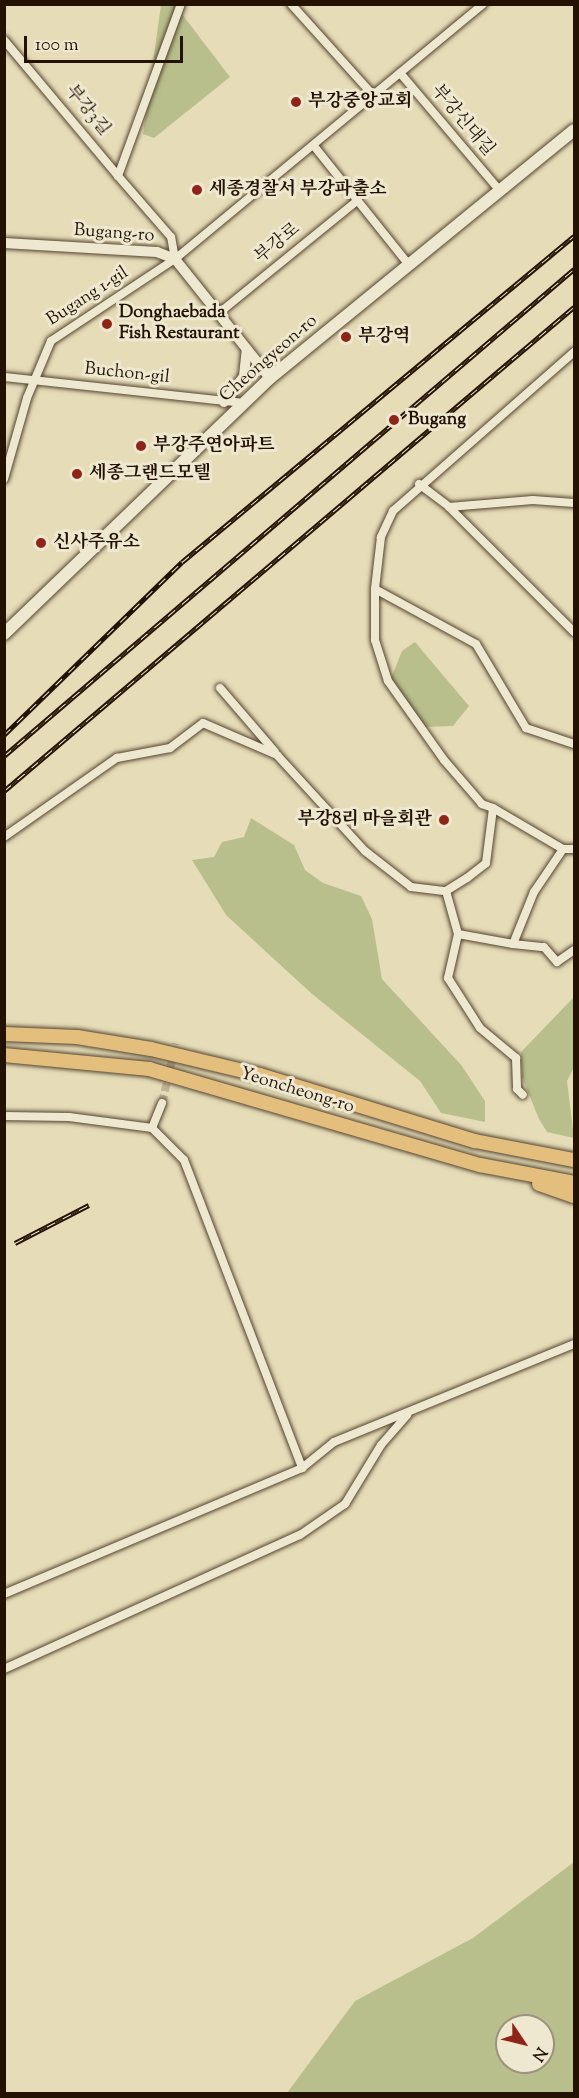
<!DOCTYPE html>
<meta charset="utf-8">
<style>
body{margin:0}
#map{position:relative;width:579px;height:2098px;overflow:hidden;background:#e6dcb8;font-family:"Sorts Mill Goudy","Noto Serif KR",serif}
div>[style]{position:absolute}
.green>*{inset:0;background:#b9bf8c}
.minor-tunnel>*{height:8px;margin-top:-4px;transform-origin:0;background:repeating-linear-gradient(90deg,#bfb493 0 8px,transparent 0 12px)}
.roads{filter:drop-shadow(0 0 2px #54442f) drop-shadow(0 0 2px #54442f)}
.minor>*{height:8px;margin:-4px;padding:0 4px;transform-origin:4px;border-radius:4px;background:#efe8d1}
.tertiary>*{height:10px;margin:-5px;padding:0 5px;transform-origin:5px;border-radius:5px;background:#efe8d1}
.secondary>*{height:12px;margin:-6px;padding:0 6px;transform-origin:6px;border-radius:6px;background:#efe8d1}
.trunk>*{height:14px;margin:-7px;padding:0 7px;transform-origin:7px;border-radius:7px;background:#e3be7c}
.rail>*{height:5px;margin-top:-2.5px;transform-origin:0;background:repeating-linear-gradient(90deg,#efe8d1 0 9px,#231201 0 18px);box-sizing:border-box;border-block:2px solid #231201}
.dots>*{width:16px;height:16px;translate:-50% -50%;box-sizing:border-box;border:3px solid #efe8d1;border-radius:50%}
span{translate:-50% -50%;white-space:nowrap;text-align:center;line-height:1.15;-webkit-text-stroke:6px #efe8d1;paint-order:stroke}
.poi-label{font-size:18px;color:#231201;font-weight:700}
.left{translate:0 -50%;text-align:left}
.right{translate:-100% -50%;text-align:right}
.street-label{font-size:18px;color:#231201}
.frame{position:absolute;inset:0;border:6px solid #231201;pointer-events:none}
.north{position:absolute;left:495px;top:2014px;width:60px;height:60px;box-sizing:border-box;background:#efe8d1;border:2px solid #9d927e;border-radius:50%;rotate:125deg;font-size:16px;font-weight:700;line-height:24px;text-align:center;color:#231201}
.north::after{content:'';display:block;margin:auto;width:21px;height:27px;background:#8f2418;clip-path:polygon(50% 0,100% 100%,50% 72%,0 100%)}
.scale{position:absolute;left:24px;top:36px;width:159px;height:27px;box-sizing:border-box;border:3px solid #231201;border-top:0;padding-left:8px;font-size:18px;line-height:21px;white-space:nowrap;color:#231201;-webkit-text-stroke:4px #efe8d1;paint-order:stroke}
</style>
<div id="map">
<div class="green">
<div style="clip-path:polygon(161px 5px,175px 5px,230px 77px,154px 138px,143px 134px)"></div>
<div style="clip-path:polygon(415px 642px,469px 706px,453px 726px,424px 727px,390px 681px,402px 651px)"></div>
<div style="clip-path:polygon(251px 818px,294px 845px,305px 870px,323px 883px,361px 896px,372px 919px,382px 979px,462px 1066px,485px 1101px,485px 1122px,441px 1113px,420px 1081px,312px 994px,226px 915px,192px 860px,214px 857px,222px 842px,244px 837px)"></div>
<div style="clip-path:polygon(574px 997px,574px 1067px,567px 1081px,574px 1138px,547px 1132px,539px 1119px,522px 1077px,521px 1052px)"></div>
<div style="clip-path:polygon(evenodd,574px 1862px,574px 2093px,287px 2093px,355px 2001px,473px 1938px,574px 1862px,507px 2026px,543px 2026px,543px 2062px,507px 2062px,507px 2026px)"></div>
</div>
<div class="minor-tunnel">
<div style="left:162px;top:1103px;width:61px;rotate:-76.7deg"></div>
</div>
<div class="roads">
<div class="minor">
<div style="left:291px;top:4px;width:122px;rotate:48deg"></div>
<div style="left:4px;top:40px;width:177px;rotate:50deg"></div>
<div style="left:400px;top:73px;width:155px;rotate:49.7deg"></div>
<div style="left:314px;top:146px;width:152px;rotate:51.4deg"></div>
<div style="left:175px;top:259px;width:22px;rotate:-100deg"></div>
<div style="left:171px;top:237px;width:81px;rotate:-131deg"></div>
<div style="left:118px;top:176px;width:183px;rotate:-69.9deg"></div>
<div style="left:219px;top:313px;width:178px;rotate:-39.1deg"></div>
<div style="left:574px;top:352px;width:241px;rotate:138.7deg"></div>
<div style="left:393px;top:511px;width:29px;rotate:115deg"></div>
<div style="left:381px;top:537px;width:52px;rotate:96.6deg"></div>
<div style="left:375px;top:589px;width:115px;rotate:28.6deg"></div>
<div style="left:476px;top:644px;width:98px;rotate:59.2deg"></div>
<div style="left:526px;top:728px;width:51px;rotate:18.4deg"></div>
<div style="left:4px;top:377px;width:242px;rotate:6.2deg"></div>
<div style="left:4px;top:479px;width:84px;rotate:-74.1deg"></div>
<div style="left:27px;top:398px;width:62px;rotate:-67.2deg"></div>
<div style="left:51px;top:341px;width:149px;rotate:-33.5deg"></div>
<div style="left:175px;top:259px;width:400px;rotate:-39.6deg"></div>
<div style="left:419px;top:484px;width:38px;rotate:37deg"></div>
<div style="left:449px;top:507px;width:84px;rotate:-4.8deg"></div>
<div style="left:533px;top:500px;width:41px;rotate:4.2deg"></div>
<div style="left:449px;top:507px;width:177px;rotate:45deg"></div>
<div style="left:220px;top:688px;width:84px;rotate:49.3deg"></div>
<div style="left:493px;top:808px;width:81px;rotate:30.4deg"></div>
<div style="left:563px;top:849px;width:11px"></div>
<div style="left:4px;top:837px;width:138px;rotate:-35deg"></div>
<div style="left:117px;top:758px;width:54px;rotate:-10.7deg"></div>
<div style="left:170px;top:748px;width:41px;rotate:-37.1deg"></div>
<div style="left:203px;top:723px;width:81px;rotate:23.4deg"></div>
<div style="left:277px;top:755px;width:130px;rotate:47.5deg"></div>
<div style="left:365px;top:851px;width:58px;rotate:38deg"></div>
<div style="left:411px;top:887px;width:35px;rotate:7deg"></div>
<div style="left:446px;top:891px;width:25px;rotate:-32deg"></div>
<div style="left:467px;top:878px;width:24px;rotate:-38deg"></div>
<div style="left:486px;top:863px;width:55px;rotate:-82.7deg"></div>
<div style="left:493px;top:808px;width:12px;rotate:-160deg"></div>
<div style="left:482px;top:804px;width:58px;rotate:-130.8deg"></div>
<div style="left:444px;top:760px;width:97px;rotate:-125.3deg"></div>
<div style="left:388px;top:681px;width:43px;rotate:-107.6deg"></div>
<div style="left:375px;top:640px;width:51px;rotate:-90deg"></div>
<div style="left:446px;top:891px;width:45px;rotate:74.4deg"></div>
<div style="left:458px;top:934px;width:56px;rotate:10.3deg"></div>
<div style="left:513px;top:944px;width:56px;rotate:-68deg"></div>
<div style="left:534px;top:892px;width:52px;rotate:-56deg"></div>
<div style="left:458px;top:934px;width:45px;rotate:102.8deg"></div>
<div style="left:448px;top:978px;width:59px;rotate:57.4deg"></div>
<div style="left:480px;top:1028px;width:47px;rotate:39.8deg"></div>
<div style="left:516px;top:1058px;width:31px;rotate:88deg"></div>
<div style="left:517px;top:1089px;width:8px;rotate:45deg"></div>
<div style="left:513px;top:944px;width:31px;rotate:6deg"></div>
<div style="left:544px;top:947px;width:20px;rotate:49deg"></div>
<div style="left:557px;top:962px;width:21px;rotate:-35deg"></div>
<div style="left:4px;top:1116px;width:65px;rotate:0.9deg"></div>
<div style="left:69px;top:1117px;width:84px;rotate:7.5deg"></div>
<div style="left:152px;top:1128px;width:45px;rotate:45deg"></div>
<div style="left:184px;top:1160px;width:330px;rotate:69deg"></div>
<div style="left:152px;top:1128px;width:27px;rotate:-68deg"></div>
<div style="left:4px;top:1594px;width:324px;rotate:-22.9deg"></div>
<div style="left:302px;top:1468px;width:41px;rotate:-39.1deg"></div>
<div style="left:334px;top:1442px;width:259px;rotate:-22.2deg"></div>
<div style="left:4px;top:1669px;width:325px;rotate:-24.4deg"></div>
<div style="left:300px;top:1535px;width:55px;rotate:-34.6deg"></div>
<div style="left:345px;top:1504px;width:69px;rotate:-58.6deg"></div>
<div style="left:381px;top:1445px;width:40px;rotate:-49deg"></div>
</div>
<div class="tertiary">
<div style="left:4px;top:243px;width:153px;rotate:3.4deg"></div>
<div style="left:157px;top:252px;width:19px;rotate:21deg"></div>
<div style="left:175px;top:259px;width:152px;rotate:51.4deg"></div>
<div style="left:224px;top:402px;width:33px;rotate:-52deg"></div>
<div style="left:244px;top:376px;width:27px;rotate:-84deg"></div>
</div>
<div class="secondary">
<div style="left:4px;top:634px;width:369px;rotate:-43.9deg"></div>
<div style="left:270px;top:378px;width:392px;rotate:-39.2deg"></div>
</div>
<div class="trunk">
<div style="left:4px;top:1034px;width:73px;rotate:2.4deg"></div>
<div style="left:77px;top:1037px;width:75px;rotate:9.2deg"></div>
<div style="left:151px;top:1049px;width:112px;rotate:13.4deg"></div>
<div style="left:260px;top:1075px;width:225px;rotate:17.1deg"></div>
<div style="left:475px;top:1141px;width:101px;rotate:10.9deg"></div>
<div style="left:4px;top:1055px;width:146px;rotate:5.5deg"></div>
<div style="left:149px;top:1069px;width:345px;rotate:16.2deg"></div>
<div style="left:480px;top:1165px;width:96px;rotate:10.8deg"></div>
<div style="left:539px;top:1184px;width:37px;rotate:19deg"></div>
</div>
</div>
<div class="rail">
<div style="left:4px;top:735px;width:248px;rotate:-44.2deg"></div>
<div style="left:182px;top:562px;width:510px;rotate:-39.75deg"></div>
<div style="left:4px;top:756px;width:750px;rotate:-40.51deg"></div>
<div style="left:4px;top:791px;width:748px;rotate:-40.34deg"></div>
<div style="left:15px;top:1243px;width:83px;rotate:-27.2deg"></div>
</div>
<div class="dots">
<div style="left:296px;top:102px;background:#8f2418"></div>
<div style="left:197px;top:190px;background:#8f2418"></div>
<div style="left:107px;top:324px;background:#8f2418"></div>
<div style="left:346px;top:337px;background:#8f2418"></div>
<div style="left:394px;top:420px;background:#8f2418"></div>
<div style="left:141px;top:446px;background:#8f2418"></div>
<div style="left:77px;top:474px;background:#8f2418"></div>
<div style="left:41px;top:543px;background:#8f2418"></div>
<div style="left:444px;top:820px;background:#8f2418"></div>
</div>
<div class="poi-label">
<span class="left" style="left:308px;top:102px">부강중앙교회</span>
<span class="left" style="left:209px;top:190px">세종경찰서 부강파출소</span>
<span class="left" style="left:119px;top:324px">Donghaebada<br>Fish Restaurant</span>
<span class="left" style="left:358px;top:337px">부강역</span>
<span class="left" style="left:408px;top:420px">Bugang</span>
<span class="left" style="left:153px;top:446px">부강주연아파트</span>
<span class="left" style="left:89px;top:474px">세종그랜드모텔</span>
<span class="left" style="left:53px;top:543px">신사주유소</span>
<span class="right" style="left:432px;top:820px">부강8리 마을회관</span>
</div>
<div class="street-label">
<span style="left:87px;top:111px;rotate:51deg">부강3길</span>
<span style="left:462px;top:121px;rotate:50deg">부강신대길</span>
<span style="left:114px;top:234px;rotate:4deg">Bugang-ro</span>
<span style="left:278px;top:244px;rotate:-39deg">부강로</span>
<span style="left:88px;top:297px;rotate:-33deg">Bugang 1-gil</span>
<span style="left:269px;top:359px;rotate:-41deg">Cheongyeon-ro</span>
<span style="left:127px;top:374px;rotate:6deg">Buchon-gil</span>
<span style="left:297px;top:1091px;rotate:17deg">Yeoncheong-ro</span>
</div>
<div class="frame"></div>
<div class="north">N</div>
<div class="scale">100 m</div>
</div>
